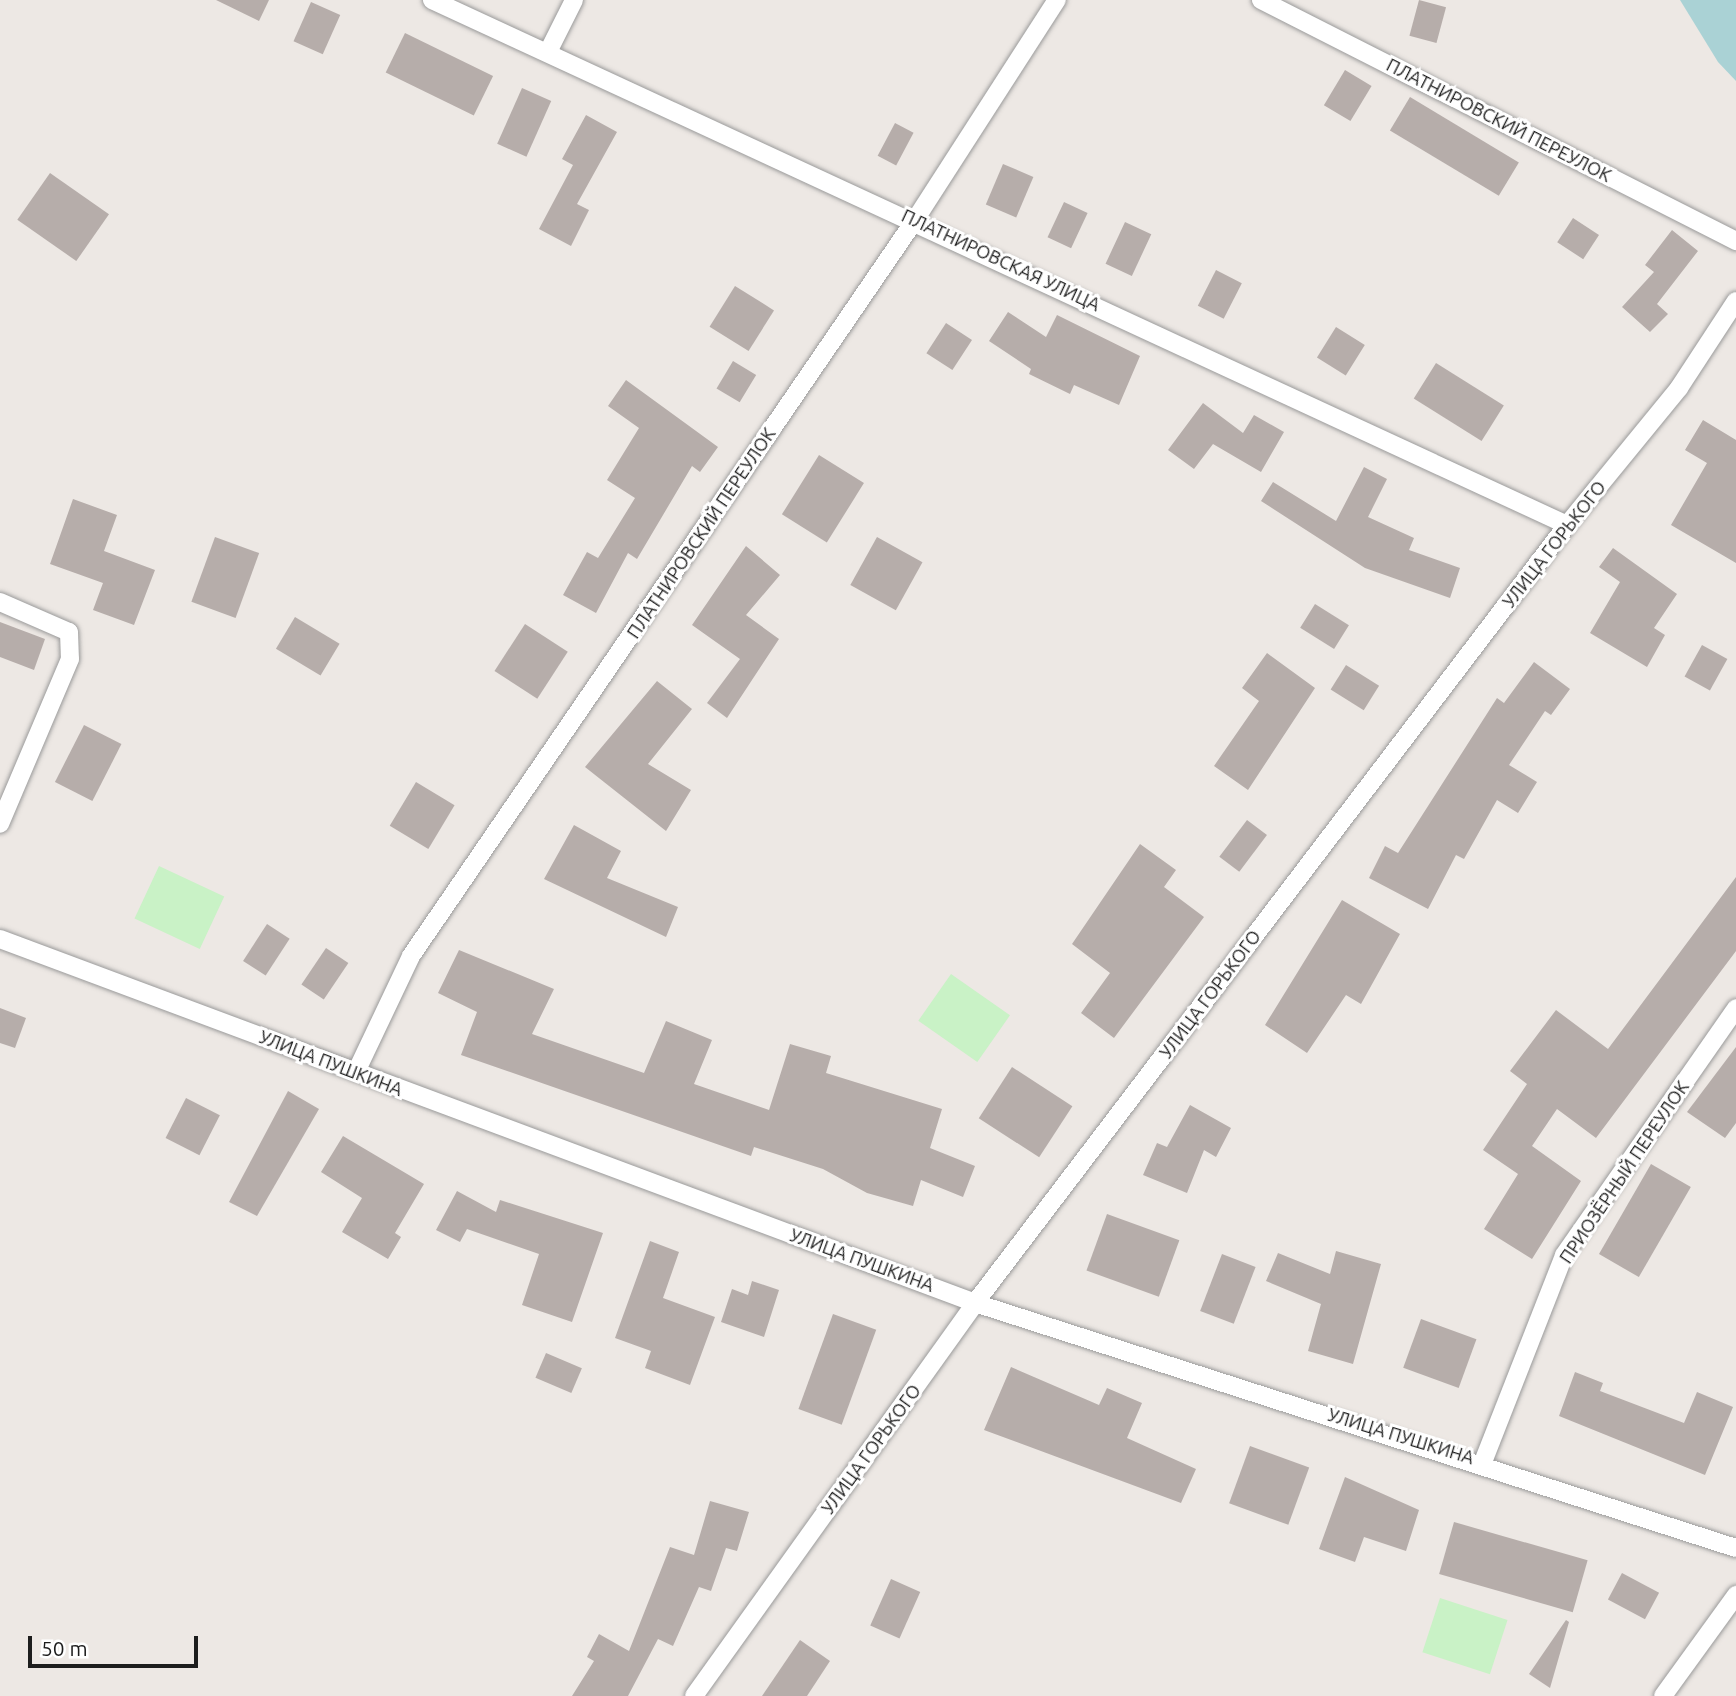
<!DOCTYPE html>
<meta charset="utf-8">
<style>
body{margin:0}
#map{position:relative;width:1736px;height:1696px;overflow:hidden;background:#ede8e4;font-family:Ubuntu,sans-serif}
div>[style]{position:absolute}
.park>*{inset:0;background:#c9f2c6;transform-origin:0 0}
.water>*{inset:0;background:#aad2d5}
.building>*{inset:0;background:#b6adaa;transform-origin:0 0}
.roads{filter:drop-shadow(0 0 2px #9a9a9a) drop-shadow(0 0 2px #9a9a9a)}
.street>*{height:18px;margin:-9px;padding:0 9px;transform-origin:9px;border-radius:9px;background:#fff}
span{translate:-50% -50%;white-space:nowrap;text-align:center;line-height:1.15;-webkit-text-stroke:6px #fff;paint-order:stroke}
.street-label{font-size:18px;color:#1d1d1d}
.scale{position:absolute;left:28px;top:1636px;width:170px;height:32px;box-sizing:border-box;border:4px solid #1d1d1d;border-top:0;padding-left:9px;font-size:21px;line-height:24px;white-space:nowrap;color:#1d1d1d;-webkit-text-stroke:5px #fff;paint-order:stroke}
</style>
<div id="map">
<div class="park">
<div style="left:159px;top:866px;width:72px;height:58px;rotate:25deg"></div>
<div style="left:951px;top:974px;width:72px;height:57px;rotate:35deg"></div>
<div style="left:1440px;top:1598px;width:71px;height:57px;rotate:18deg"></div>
</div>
<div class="water">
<div style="clip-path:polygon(1680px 0,1736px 0,1736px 81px,1718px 62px)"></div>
</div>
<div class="building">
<div style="clip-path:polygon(216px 0,269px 0,259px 21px)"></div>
<div style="left:1419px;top:0;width:28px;height:37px;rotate:15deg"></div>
<div style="left:311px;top:2px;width:32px;height:43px;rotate:24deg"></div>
<div style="left:405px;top:33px;width:98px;height:44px;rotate:26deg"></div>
<div style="left:1345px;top:70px;width:31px;height:41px;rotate:31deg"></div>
<div style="left:522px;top:88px;width:32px;height:61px;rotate:24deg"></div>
<div style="left:1410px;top:97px;width:127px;height:39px;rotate:31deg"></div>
<div style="clip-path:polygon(586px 115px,617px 132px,577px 204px,589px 210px,571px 246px,539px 229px,573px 165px,562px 159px)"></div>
<div style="left:895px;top:123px;width:21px;height:37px;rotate:28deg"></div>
<div style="left:1003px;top:164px;width:33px;height:44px;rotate:23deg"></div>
<div style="left:50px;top:173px;width:72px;height:57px;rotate:35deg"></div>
<div style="left:1064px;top:202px;width:26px;height:39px;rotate:25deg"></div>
<div style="left:1573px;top:218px;width:31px;height:29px;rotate:33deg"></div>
<div style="left:1125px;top:222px;width:29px;height:46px;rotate:25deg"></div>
<div style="clip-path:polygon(1672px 230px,1698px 251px,1657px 304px,1668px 314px,1650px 332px,1622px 307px,1654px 272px,1645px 265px)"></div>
<div style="left:1216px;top:270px;width:29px;height:40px;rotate:27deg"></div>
<div style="left:735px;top:286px;width:46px;height:48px;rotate:32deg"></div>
<div style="clip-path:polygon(1008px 312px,1046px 337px,1057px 315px,1140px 356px,1119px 405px,1074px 385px,1070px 394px,1029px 374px,1031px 369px,989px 341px)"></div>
<div style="left:946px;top:323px;width:31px;height:36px;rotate:33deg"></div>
<div style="left:1336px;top:327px;width:34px;height:36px;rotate:32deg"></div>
<div style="left:733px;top:361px;width:27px;height:32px;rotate:31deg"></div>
<div style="left:1436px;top:363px;width:80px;height:42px;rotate:32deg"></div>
<div style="clip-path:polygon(626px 380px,718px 447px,700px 472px,692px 466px,637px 559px,628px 553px,596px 613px,563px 595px,587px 552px,598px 558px,635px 498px,607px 480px,639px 428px,608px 406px)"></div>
<div style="clip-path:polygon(1203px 403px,1243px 433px,1254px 415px,1284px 432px,1261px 472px,1213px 444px,1194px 469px,1168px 450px)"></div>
<div style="clip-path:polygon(1703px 420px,1736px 440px,1736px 563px,1671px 525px,1707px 463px,1685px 450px)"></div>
<div style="left:819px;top:455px;width:53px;height:70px;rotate:32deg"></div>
<div style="clip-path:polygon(1364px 467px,1387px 479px,1368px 517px,1414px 538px,1409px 550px,1460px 568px,1450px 598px,1365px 568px,1261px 501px,1273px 482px,1336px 521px)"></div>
<div style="clip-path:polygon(73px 499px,117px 515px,104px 551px,155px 570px,134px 625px,93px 610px,103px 583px,50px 564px)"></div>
<div style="left:215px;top:537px;width:47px;height:69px;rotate:20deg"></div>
<div style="left:877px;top:537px;width:52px;height:55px;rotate:29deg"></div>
<div style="clip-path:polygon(746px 546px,780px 575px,746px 615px,779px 639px,727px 718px,707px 703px,740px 659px,692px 625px)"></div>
<div style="clip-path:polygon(1613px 548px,1677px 594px,1654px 628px,1665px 635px,1647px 667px,1590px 633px,1620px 582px,1599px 567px)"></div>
<div style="left:1315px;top:604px;width:40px;height:28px;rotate:32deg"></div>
<div style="left:295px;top:617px;width:52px;height:37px;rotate:31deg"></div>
<div style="clip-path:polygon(0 622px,45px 639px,34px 670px,0 657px)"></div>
<div style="left:525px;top:624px;width:51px;height:56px;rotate:33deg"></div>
<div style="left:1702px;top:645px;width:29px;height:36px;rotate:29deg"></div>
<div style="clip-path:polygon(1267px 653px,1315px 688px,1248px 790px,1214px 766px,1259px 701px,1242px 688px)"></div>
<div style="clip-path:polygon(1534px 662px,1570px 689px,1551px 715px,1545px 711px,1509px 765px,1537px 782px,1518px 813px,1497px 800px,1464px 859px,1456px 855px,1428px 909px,1369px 878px,1385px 846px,1398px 853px,1497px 698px,1504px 703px)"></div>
<div style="left:1346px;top:665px;width:39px;height:29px;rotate:32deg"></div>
<div style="clip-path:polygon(657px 681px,692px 709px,648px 764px,691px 790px,666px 831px,585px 767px)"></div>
<div style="left:84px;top:725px;width:42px;height:64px;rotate:27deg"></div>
<div style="left:416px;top:782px;width:45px;height:51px;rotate:31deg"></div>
<div style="left:1247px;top:820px;width:25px;height:46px;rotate:37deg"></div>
<div style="clip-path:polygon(574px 825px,621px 851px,607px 878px,678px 907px,666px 937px,544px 879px)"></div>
<div style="clip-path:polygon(1140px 844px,1176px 870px,1164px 887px,1204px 917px,1114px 1038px,1081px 1013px,1110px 973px,1072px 944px)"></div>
<div style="clip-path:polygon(1736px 877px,1736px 951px,1596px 1138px,1557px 1109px,1532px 1146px,1581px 1181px,1532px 1259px,1484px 1229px,1518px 1174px,1483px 1150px,1527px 1084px,1510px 1071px,1556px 1010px,1608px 1049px)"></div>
<div style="clip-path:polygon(1342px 900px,1400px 934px,1361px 1004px,1346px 995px,1307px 1053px,1265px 1025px)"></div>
<div style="left:267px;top:924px;width:27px;height:44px;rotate:33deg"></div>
<div style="left:326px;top:948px;width:27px;height:44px;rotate:34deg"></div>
<div style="clip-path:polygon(459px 950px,554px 989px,532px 1034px,644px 1073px,666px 1021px,712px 1040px,694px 1084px,769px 1110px,790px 1044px,831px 1056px,826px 1073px,942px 1109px,930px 1148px,975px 1166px,963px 1197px,921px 1180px,913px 1206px,867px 1193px,823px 1169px,754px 1147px,751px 1156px,461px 1055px,477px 1012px,438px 993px)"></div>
<div style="clip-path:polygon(0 1008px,26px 1018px,15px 1048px,0 1043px)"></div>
<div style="clip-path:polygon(1736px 1047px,1736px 1123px,1725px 1138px,1687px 1112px)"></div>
<div style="left:1012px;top:1067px;width:72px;height:61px;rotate:33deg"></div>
<div style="clip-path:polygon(288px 1091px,319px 1109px,257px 1216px,229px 1202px)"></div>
<div style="left:186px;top:1098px;width:38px;height:45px;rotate:27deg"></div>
<div style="clip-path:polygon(1190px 1105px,1231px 1128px,1216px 1157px,1204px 1150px,1187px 1193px,1143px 1175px,1157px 1143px,1167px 1147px)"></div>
<div style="clip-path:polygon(343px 1136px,424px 1184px,395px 1233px,401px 1237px,388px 1259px,342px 1232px,362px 1198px,321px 1172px)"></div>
<div style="left:1651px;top:1164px;width:46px;height:104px;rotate:30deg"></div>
<div style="clip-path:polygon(457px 1191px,496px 1212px,500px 1200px,603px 1233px,572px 1322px,522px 1305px,539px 1254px,467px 1229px,460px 1242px,436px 1230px)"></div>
<div style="left:1107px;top:1214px;width:77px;height:60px;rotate:20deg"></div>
<div style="clip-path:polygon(650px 1241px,679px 1252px,663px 1298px,715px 1317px,690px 1385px,645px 1368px,651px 1351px,615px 1338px)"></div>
<div style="clip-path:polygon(1336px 1251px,1381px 1264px,1353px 1364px,1308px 1351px,1321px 1304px,1266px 1281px,1278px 1253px,1330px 1274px)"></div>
<div style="left:1222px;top:1254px;width:36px;height:61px;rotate:21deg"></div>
<div style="clip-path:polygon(752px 1281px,779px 1290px,764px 1337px,721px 1322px,732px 1289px,748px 1295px)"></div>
<div style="left:833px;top:1314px;width:46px;height:101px;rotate:20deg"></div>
<div style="left:1421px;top:1319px;width:59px;height:52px;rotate:20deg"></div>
<div style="left:546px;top:1353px;width:39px;height:27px;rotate:23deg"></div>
<div style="clip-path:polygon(1011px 1367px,1099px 1405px,1107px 1388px,1142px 1403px,1127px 1438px,1196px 1469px,1181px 1503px,984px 1430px)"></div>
<div style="clip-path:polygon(1575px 1372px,1603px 1383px,1600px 1391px,1684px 1423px,1697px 1392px,1733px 1407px,1705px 1475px,1559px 1416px)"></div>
<div style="left:1250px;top:1446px;width:63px;height:61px;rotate:20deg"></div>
<div style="clip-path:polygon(1345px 1477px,1419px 1510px,1406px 1551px,1364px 1537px,1355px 1562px,1319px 1549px)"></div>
<div style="clip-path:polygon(710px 1501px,749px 1512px,737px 1551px,726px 1548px,711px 1591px,699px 1587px,673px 1646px,658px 1639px,628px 1696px,572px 1696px,594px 1661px,587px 1657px,599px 1634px,629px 1651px,670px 1547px,694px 1555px)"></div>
<div style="left:1454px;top:1522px;width:139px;height:54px;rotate:16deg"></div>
<div style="left:1622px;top:1573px;width:42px;height:30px;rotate:28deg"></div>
<div style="left:891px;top:1579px;width:32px;height:51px;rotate:24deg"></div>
<div style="clip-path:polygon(1566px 1620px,1569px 1622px,1550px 1688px,1529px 1674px)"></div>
<div style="clip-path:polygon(800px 1640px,830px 1661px,807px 1696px,762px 1696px)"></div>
</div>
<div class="roads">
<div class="street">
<div style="left:432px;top:0;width:1251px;rotate:24.82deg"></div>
<div style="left:1261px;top:0;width:533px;rotate:26.9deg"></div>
<div style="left:549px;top:50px;width:56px;rotate:-63.4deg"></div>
<div style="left:0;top:602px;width:75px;rotate:23.5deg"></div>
<div style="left:69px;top:632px;width:27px;rotate:88deg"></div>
<div style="left:70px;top:659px;width:179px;rotate:113deg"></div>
<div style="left:0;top:939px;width:1041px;rotate:20.47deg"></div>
<div style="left:975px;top:1303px;width:799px;rotate:17.85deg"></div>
<div style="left:356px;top:1072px;width:128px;rotate:-64.6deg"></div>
<div style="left:411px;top:956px;width:892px;rotate:-55.6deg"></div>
<div style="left:915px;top:220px;width:262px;rotate:-57.2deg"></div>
<div style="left:1483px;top:1462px;width:222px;rotate:-68.6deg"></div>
<div style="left:1564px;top:1255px;width:301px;rotate:-55.1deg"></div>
<div style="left:694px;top:1696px;width:483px;rotate:-54.4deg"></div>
<div style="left:975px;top:1303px;width:978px;rotate:-52.73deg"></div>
<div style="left:1567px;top:525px;width:177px;rotate:-50.7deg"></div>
<div style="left:1679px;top:388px;width:104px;rotate:-56.8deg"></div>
<div style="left:1663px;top:1696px;width:125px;rotate:-54.1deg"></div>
</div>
</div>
<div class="street-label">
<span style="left:1499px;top:120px;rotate:27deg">ПЛАТНИРОВСКИЙ ПЕРЕУЛОК</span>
<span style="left:1001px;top:260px;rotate:25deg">ПЛАТНИРОВСКАЯ УЛИЦА</span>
<span style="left:701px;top:533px;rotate:-56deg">ПЛАТНИРОВСКИЙ ПЕРЕУЛОК</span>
<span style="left:1554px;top:544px;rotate:-52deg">УЛИЦА ГОРЬКОГО</span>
<span style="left:1210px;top:994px;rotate:-53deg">УЛИЦА ГОРЬКОГО</span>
<span style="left:331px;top:1063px;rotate:21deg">УЛИЦА ПУШКИНА</span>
<span style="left:1624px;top:1172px;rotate:-56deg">ПРИОЗЁРНЫЙ ПЕРЕУЛОК</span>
<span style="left:862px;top:1260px;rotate:20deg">УЛИЦА ПУШКИНА</span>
<span style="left:1401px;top:1436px;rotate:17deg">УЛИЦА ПУШКИНА</span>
<span style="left:871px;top:1449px;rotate:-54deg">УЛИЦА ГОРЬКОГО</span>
</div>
<div class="scale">50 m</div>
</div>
